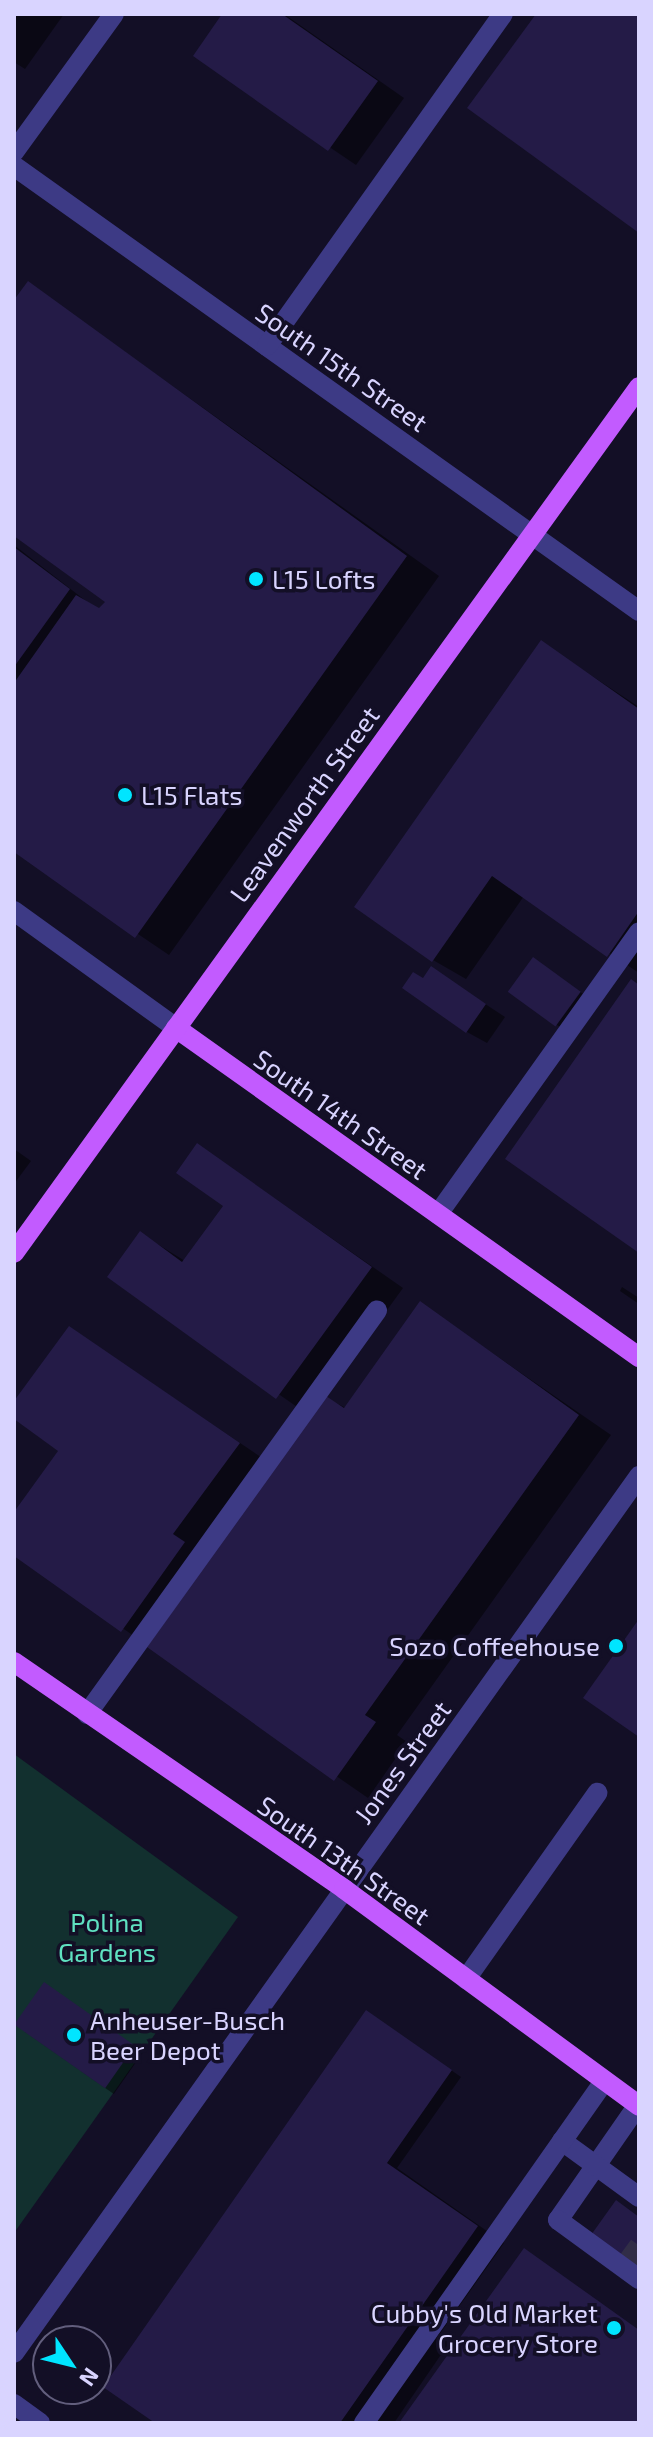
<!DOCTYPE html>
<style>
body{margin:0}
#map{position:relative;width:653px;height:2437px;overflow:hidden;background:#130f26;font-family:"Exo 2",sans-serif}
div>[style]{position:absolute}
.green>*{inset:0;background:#12302f}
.shadow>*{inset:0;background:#0007;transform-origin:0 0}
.building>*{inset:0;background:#241b47;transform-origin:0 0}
.minor-tunnel>*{height:20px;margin-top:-10px;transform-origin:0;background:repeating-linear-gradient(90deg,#312d47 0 20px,transparent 0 30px)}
.minor>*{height:20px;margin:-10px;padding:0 10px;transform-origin:10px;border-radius:10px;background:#3d3a85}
.major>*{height:20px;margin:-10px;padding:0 10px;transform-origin:10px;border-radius:10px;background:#c25bff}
.dots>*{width:22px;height:22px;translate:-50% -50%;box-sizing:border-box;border:4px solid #130f26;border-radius:50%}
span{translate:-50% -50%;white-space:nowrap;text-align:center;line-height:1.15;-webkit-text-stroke:7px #130f26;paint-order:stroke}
.street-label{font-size:26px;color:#d9d4ff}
.poi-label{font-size:26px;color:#d9d4ff}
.left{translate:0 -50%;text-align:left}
.right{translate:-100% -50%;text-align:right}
.park-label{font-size:26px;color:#5fe0c0}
.frame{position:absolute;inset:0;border:16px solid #d9d4ff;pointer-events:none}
.north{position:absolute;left:32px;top:2325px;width:80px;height:80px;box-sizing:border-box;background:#130f26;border:2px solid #625e7d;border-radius:50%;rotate:125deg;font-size:22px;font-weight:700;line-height:32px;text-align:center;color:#d9d4ff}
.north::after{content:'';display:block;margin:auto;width:28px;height:36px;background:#00e5ff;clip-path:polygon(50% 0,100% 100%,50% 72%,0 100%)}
</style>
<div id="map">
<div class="green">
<div style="clip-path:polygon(14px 1754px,238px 1917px,14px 2233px)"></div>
</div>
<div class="shadow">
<div style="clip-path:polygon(14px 14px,64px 14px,25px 69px,14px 62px)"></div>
<div style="clip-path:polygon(225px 14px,284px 14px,404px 98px,356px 165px,195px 56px)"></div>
<div style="clip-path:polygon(28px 283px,439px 576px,169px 955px,14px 850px,14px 545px,95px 608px,99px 611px,108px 602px,14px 534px,14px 304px)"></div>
<div style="clip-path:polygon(542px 643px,639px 707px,639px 973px,524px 896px,466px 979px,433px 960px)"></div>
<div style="clip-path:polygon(534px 960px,599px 1005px,576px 1037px,557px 1025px)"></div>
<div style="clip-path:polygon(432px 969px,505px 1017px,487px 1043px,467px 1032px,424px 980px)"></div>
<div style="clip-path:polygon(198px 1145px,403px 1288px,324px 1397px,346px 1408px,421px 1304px,611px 1435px,397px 1735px,407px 1742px,368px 1798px,14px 1553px,14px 1515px,61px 1451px,14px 1417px,14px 1405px,70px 1328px,271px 1464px,207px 1551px,195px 1547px,212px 1559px,313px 1418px,110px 1277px,141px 1234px,185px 1261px,226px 1206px,179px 1173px)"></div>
<div style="clip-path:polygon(14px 1149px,31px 1161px,14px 1184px)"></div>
<div style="clip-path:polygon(622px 1287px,639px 1298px,639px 1304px,620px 1291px)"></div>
<div style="left:54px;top:1991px;width:108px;height:50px;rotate:35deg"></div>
<div style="clip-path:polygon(376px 2018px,461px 2077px,397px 2168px,504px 2243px,439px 2335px,449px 2343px,394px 2423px,158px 2423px)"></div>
</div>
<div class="building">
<div style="clip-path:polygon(222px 14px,282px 14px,378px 81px,328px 151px,193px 56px)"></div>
<div style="clip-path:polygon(536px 14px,639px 14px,639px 233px,467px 108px)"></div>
<div style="clip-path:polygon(28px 281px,407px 556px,135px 938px,14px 852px,14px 683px,76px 595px,99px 608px,105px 602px,14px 536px,14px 300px)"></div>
<div style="clip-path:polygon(14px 547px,70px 589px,14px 667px)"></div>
<div style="clip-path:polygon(541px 640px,639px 709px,639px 911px,607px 957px,492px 876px,432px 962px,354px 907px)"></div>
<div style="left:533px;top:957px;width:59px;height:43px;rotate:36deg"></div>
<div style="clip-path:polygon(431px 966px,486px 1004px,466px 1033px,402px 988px,413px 972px,423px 978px)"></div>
<div style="clip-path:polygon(631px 979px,639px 985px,639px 1253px,505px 1159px)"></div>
<div style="clip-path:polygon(197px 1143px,372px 1267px,276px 1399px,107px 1277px,140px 1231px,182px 1262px,223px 1206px,176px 1173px)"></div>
<div style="clip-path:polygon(420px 1301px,579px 1415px,365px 1715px,376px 1722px,334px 1781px,147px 1647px,326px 1396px,344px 1408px)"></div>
<div style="clip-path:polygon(69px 1326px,240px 1443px,173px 1534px,185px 1542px,121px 1632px,14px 1556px,14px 1512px,58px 1451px,14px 1419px,14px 1401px)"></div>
<div style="clip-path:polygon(639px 1619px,639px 1737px,583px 1698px)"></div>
<div style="left:44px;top:1982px;width:111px;height:52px;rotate:35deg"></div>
<div style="clip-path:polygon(366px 2010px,452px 2070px,387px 2163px,478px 2226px,340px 2423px,155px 2423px,103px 2387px)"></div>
<div style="clip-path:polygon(616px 2200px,639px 2217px,639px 2269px,591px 2235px)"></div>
<div style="clip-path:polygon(524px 2248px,639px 2330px,639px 2423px,399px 2423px)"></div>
</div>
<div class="minor-tunnel">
<div style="left:628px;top:2261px;width:19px;rotate:-54deg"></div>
</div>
<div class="minor">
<div style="left:14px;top:152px;width:170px;rotate:-54.1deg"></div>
<div style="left:14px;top:166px;width:767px;rotate:35.45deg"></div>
<div style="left:267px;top:346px;width:407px;rotate:-54.6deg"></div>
<div style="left:14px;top:911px;width:200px;rotate:35.8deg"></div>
<div style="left:438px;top:1214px;width:346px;rotate:-54.5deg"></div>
<div style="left:87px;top:1714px;width:497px;rotate:-54.3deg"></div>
<div style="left:466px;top:1979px;width:228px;rotate:-54.8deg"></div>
<div style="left:638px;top:2105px;width:140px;rotate:124.8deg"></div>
<div style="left:558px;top:2220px;width:100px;rotate:36.1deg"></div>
<div style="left:562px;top:2141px;width:95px;rotate:36deg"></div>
<div style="left:14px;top:2353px;width:1077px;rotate:-54.52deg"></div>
<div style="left:14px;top:2404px;width:32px;rotate:36deg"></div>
<div style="left:364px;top:2423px;width:418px;rotate:-54.9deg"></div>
</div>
<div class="major">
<div style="left:176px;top:1028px;width:568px;rotate:35.4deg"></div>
<div style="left:14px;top:1253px;width:1068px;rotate:-54.18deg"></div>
<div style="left:14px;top:1662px;width:401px;rotate:34.5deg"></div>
<div style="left:344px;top:1889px;width:366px;rotate:36.3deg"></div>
</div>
<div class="dots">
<div style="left:256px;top:579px;background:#00e5ff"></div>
<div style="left:125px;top:795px;background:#00e5ff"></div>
<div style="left:616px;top:1646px;background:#00e5ff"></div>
<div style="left:74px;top:2035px;background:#00e5ff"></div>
<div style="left:614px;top:2328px;background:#00e5ff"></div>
</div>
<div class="street-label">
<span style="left:342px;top:367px;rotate:35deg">South 15th Street</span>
<span style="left:304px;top:804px;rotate:-54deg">Leavenworth Street</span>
<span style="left:341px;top:1114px;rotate:35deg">South 14th Street</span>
<span style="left:402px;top:1762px;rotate:-54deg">Jones Street</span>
<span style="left:344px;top:1860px;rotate:35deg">South 13th Street</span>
</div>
<div class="poi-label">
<span class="left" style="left:272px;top:579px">L15 Lofts</span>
<span class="left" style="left:141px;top:795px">L15 Flats</span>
<span class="right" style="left:600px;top:1646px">Sozo Coffeehouse</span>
<span class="left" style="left:90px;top:2035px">Anheuser-Busch<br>Beer Depot</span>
<span class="right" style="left:598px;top:2328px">Cubby's Old Market<br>Grocery Store</span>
</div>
<div class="park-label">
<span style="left:107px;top:1937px">Polina<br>Gardens</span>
</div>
<div class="frame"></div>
<div class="north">N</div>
</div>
